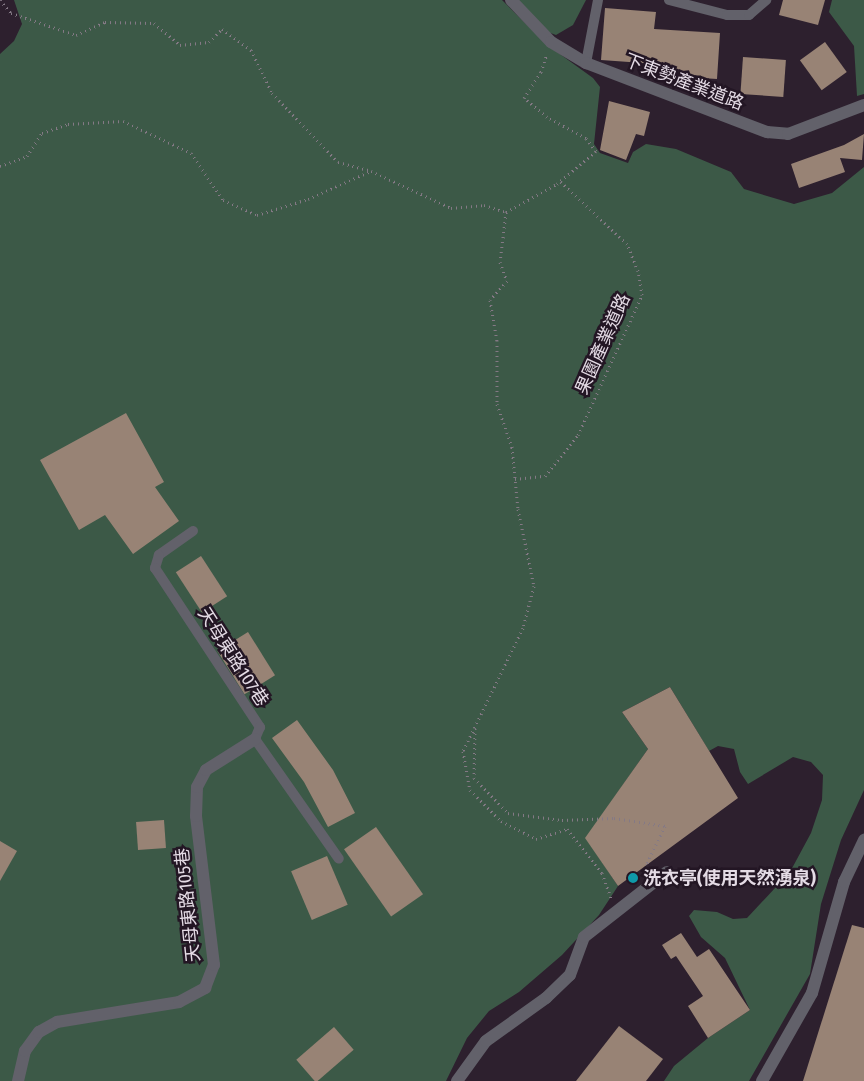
<!DOCTYPE html>
<meta charset="utf-8">
<style>
body{margin:0}
#map{position:relative;width:864px;height:1081px;overflow:hidden;background:#2d202e;font-family:"Fira Sans Condensed","Noto Sans TC",sans-serif}
div>[style]{position:absolute}
.forest>*{inset:0;background:#3c5947}
.building>*{inset:0;background:#988375;transform-origin:0 0}
.path>*{height:3px;margin-top:-1.5px;transform-origin:0;background:repeating-linear-gradient(90deg,#847985 0 1px,transparent 0 5px)}
.service>*{height:10px;margin:-5px;padding:0 5px;transform-origin:5px;border-radius:5px;background:#62616a}
.minor>*{height:12px;margin:-6px;padding:0 6px;transform-origin:6px;border-radius:6px;background:#62616a}
.dots>*{width:14px;height:14px;translate:-50% -50%;box-sizing:border-box;border:2px solid #231624;border-radius:50%}
span{translate:-50% -50%;white-space:nowrap;text-align:center;line-height:1.15;-webkit-text-stroke:5px #231624;paint-order:stroke}
.street-label{font-size:18px;color:#e4dbe5}
.poi-label{font-size:18px;color:#e4dbe5;font-weight:700}
.left{translate:0 -50%;text-align:left}
</style>
<div id="map">
<div class="forest">
<div style="clip-path:polygon(14px 0,502px 0,546px 44px,593px 78px,600px 87px,594px 144px,600px 153px,628px 163px,633px 152px,646px 144px,676px 149px,731px 172px,744px 189px,794px 204px,832px 193px,864px 167px,864px 790px,841px 840px,821px 904px,810px 974px,749px 1081px,664px 1081px,674px 1066px,708px 1038px,750px 1010px,725px 958px,701px 937px,689px 916px,694px 910px,717px 912px,733px 919px,747px 918px,790px 872px,811px 833px,822px 800px,823px 775px,811px 762px,793px 757px,748px 784px,740px 772px,734px 749px,718px 746px,709px 751px,670px 687px,622px 712px,648px 749px,586px 838px,618px 886px,599px 915px,562px 955px,519px 992px,489px 1011px,467px 1038px,446px 1081px,0 1081px,0 54px,14px 41px,22px 24px)"></div>
<div style="clip-path:polygon(517px 0,586px 0,573px 25px,556px 35px,545px 31px)"></div>
<div style="clip-path:polygon(832px 0,864px 0,864px 94px,857px 96px,854px 46px,829px 12px)"></div>
</div>
<div class="building">
<div style="clip-path:polygon(783px 0,825px 0,818px 25px,779px 15px)"></div>
<div style="clip-path:polygon(605px 8px,656px 12px,654px 29px,720px 33px,717px 79px,670px 76px,671px 65px,601px 60px)"></div>
<div style="left:825px;top:42px;width:37px;height:31px;rotate:54deg"></div>
<div style="left:743px;top:57px;width:43px;height:37px;rotate:4deg"></div>
<div style="clip-path:polygon(609px 101px,650px 112px,644px 136px,636px 134px,626px 160px,600px 150px)"></div>
<div style="clip-path:polygon(864px 134px,862px 160px,840px 158px,845px 172px,799px 188px,791px 164px,844px 145px)"></div>
<div style="clip-path:polygon(126px 413px,164px 482px,155px 487px,179px 521px,133px 554px,105px 515px,79px 530px,40px 460px)"></div>
<div style="left:201px;top:556px;width:48px;height:30px;rotate:57deg"></div>
<div style="left:248px;top:632px;width:51px;height:36px;rotate:58deg"></div>
<div style="clip-path:polygon(670px 687px,738px 798px,618px 886px,585px 838px,648px 749px,622px 712px)"></div>
<div style="clip-path:polygon(297px 720px,333px 770px,355px 813px,328px 827px,304px 782px,272px 738px)"></div>
<div style="left:164px;top:820px;width:28px;height:28px;rotate:86deg"></div>
<div style="left:376px;top:827px;width:82px;height:39px;rotate:55deg"></div>
<div style="clip-path:polygon(0 841px,17px 851px,0 881px)"></div>
<div style="left:327px;top:856px;width:53px;height:39px;rotate:67deg"></div>
<div style="clip-path:polygon(852px 925px,864px 928px,864px 1081px,803px 1081px)"></div>
<div style="clip-path:polygon(681px 933px,697px 957px,709px 949px,750px 1010px,708px 1038px,688px 1006px,703px 996px,676px 956px,671px 959px,662px 945px)"></div>
<div style="clip-path:polygon(619px 1026px,663px 1059px,646px 1081px,576px 1081px)"></div>
<div style="left:334px;top:1027px;width:30px;height:50px;rotate:49deg"></div>
</div>
<div class="path">
<div style="left:0;top:0;width:17px;rotate:50deg"></div>
<div style="left:11px;top:13px;width:69px;rotate:18.7deg"></div>
<div style="left:76px;top:35px;width:32px;rotate:-24deg"></div>
<div style="left:105px;top:22px;width:49px;rotate:1.2deg"></div>
<div style="left:154px;top:23px;width:34px;rotate:40deg"></div>
<div style="left:180px;top:45px;width:29px;rotate:-6deg"></div>
<div style="left:209px;top:42px;width:18px;rotate:-45deg"></div>
<div style="left:222px;top:29px;width:36px;rotate:36deg"></div>
<div style="left:251px;top:50px;width:48px;rotate:64deg"></div>
<div style="left:272px;top:93px;width:95px;rotate:46.3deg"></div>
<div style="left:338px;top:162px;width:34px;rotate:15deg"></div>
<div style="left:371px;top:171px;width:88px;rotate:24.8deg"></div>
<div style="left:451px;top:208px;width:33px;rotate:-5deg"></div>
<div style="left:484px;top:205px;width:23px;rotate:18deg"></div>
<div style="left:506px;top:212px;width:50px;rotate:96.8deg"></div>
<div style="left:500px;top:262px;width:20px;rotate:70deg"></div>
<div style="left:507px;top:281px;width:25px;rotate:132deg"></div>
<div style="left:490px;top:300px;width:42px;rotate:80.3deg"></div>
<div style="left:497px;top:341px;width:63px;rotate:90deg"></div>
<div style="left:497px;top:404px;width:46px;rotate:70.8deg"></div>
<div style="left:512px;top:447px;width:62px;rotate:84.5deg"></div>
<div style="left:518px;top:509px;width:79px;rotate:78.3deg"></div>
<div style="left:534px;top:586px;width:43px;rotate:104.7deg"></div>
<div style="left:523px;top:628px;width:137px;rotate:116deg"></div>
<div style="left:463px;top:751px;width:40px;rotate:80deg"></div>
<div style="left:470px;top:790px;width:44px;rotate:45deg"></div>
<div style="left:501px;top:821px;width:39px;rotate:27deg"></div>
<div style="left:536px;top:839px;width:33px;rotate:-18deg"></div>
<div style="left:567px;top:829px;width:56px;rotate:51.5deg"></div>
<div style="left:602px;top:873px;width:27px;rotate:70deg"></div>
<div style="left:0;top:166px;width:29px;rotate:-20deg"></div>
<div style="left:27px;top:156px;width:27px;rotate:-57deg"></div>
<div style="left:42px;top:133px;width:28px;rotate:-19deg"></div>
<div style="left:68px;top:124px;width:55px;rotate:-3.1deg"></div>
<div style="left:123px;top:121px;width:75px;rotate:25.2deg"></div>
<div style="left:191px;top:153px;width:57px;rotate:55.8deg"></div>
<div style="left:223px;top:200px;width:37px;rotate:24deg"></div>
<div style="left:257px;top:215px;width:53px;rotate:-17.4deg"></div>
<div style="left:308px;top:199px;width:69px;rotate:-24deg"></div>
<div style="left:506px;top:212px;width:58px;rotate:-28.8deg"></div>
<div style="left:557px;top:184px;width:51px;rotate:-40.2deg"></div>
<div style="left:596px;top:151px;width:16px;rotate:-128deg"></div>
<div style="left:586px;top:138px;width:44px;rotate:-151.7deg"></div>
<div style="left:547px;top:117px;width:30px;rotate:-140deg"></div>
<div style="left:524px;top:98px;width:31px;rotate:-57deg"></div>
<div style="left:541px;top:72px;width:19px;rotate:-72deg"></div>
<div style="left:515px;top:479px;width:30px;rotate:-6deg"></div>
<div style="left:545px;top:476px;width:53px;rotate:-51.2deg"></div>
<div style="left:578px;top:435px;width:154px;rotate:-65.4deg"></div>
<div style="left:642px;top:295px;width:24px;rotate:-99deg"></div>
<div style="left:638px;top:271px;width:29px;rotate:-112deg"></div>
<div style="left:627px;top:244px;width:91px;rotate:-136.8deg"></div>
<div style="left:475px;top:728px;width:50px;rotate:91.1deg"></div>
<div style="left:474px;top:778px;width:49px;rotate:45.8deg"></div>
<div style="left:508px;top:813px;width:54px;rotate:7.4deg"></div>
<div style="left:562px;top:820px;width:52px;rotate:-2.2deg"></div>
<div style="left:614px;top:818px;width:52px;rotate:8.9deg"></div>
<div style="left:665px;top:826px;width:41px;rotate:115.9deg"></div>
<div style="left:647px;top:863px;width:7px;rotate:82deg"></div>
</div>
<div class="service">
<div style="left:669px;top:0;width:60px;rotate:14.5deg"></div>
<div style="left:727px;top:15px;width:22px"></div>
<div style="left:749px;top:15px;width:23px;rotate:-41deg"></div>
<div style="left:586px;top:63px;width:64px;rotate:-79.2deg"></div>
<div style="left:193px;top:531px;width:42px;rotate:144.8deg"></div>
<div style="left:159px;top:555px;width:14px;rotate:107deg"></div>
<div style="left:155px;top:568px;width:191px;rotate:56.6deg"></div>
<div style="left:260px;top:727px;width:13px;rotate:113deg"></div>
<div style="left:255px;top:739px;width:146px;rotate:55deg"></div>
</div>
<div class="minor">
<div style="left:511px;top:0;width:58px;rotate:46.4deg"></div>
<div style="left:551px;top:42px;width:41px;rotate:31deg"></div>
<div style="left:586px;top:63px;width:194px;rotate:20.9deg"></div>
<div style="left:767px;top:132px;width:21px;rotate:5deg"></div>
<div style="left:788px;top:134px;width:81px;rotate:-20.9deg"></div>
<div style="left:18px;top:1081px;width:31px;rotate:-77deg"></div>
<div style="left:25px;top:1051px;width:24px;rotate:-54deg"></div>
<div style="left:39px;top:1032px;width:21px;rotate:-29deg"></div>
<div style="left:57px;top:1022px;width:124px;rotate:-9.3deg"></div>
<div style="left:179px;top:1002px;width:30px;rotate:-28deg"></div>
<div style="left:205px;top:988px;width:25px;rotate:-69deg"></div>
<div style="left:214px;top:965px;width:150px;rotate:-96.9deg"></div>
<div style="left:196px;top:816px;width:29px;rotate:-88deg"></div>
<div style="left:197px;top:787px;width:19px;rotate:-62deg"></div>
<div style="left:206px;top:770px;width:58px;rotate:-32.3deg"></div>
<div style="left:457px;top:1081px;width:49px;rotate:-54.1deg"></div>
<div style="left:486px;top:1041px;width:74px;rotate:-35.6deg"></div>
<div style="left:546px;top:998px;width:33px;rotate:-44deg"></div>
<div style="left:570px;top:975px;width:40px;rotate:-69.8deg"></div>
<div style="left:584px;top:937px;width:105px;rotate:-38.1deg"></div>
<div style="left:762px;top:1081px;width:101px;rotate:-60.4deg"></div>
<div style="left:812px;top:993px;width:116px;rotate:-73.9deg"></div>
<div style="left:844px;top:882px;width:47px;rotate:-64.5deg"></div>
</div>
<div class="dots">
<div style="left:633px;top:878px;background:#0f9aa8"></div>
</div>
<div class="street-label">
<span style="left:684px;top:82px;rotate:21deg">下東勢產業道路</span>
<span style="left:603px;top:344px;rotate:-66deg">果園產業道路</span>
<span style="left:233px;top:657px;rotate:57deg">天母東路107巷</span>
<span style="left:188px;top:905px;rotate:-96deg">天母東路105巷</span>
</div>
<div class="poi-label">
<span class="left" style="left:643px;top:878px">洗衣亭(使用天然湧泉)</span>
</div>
</div>
